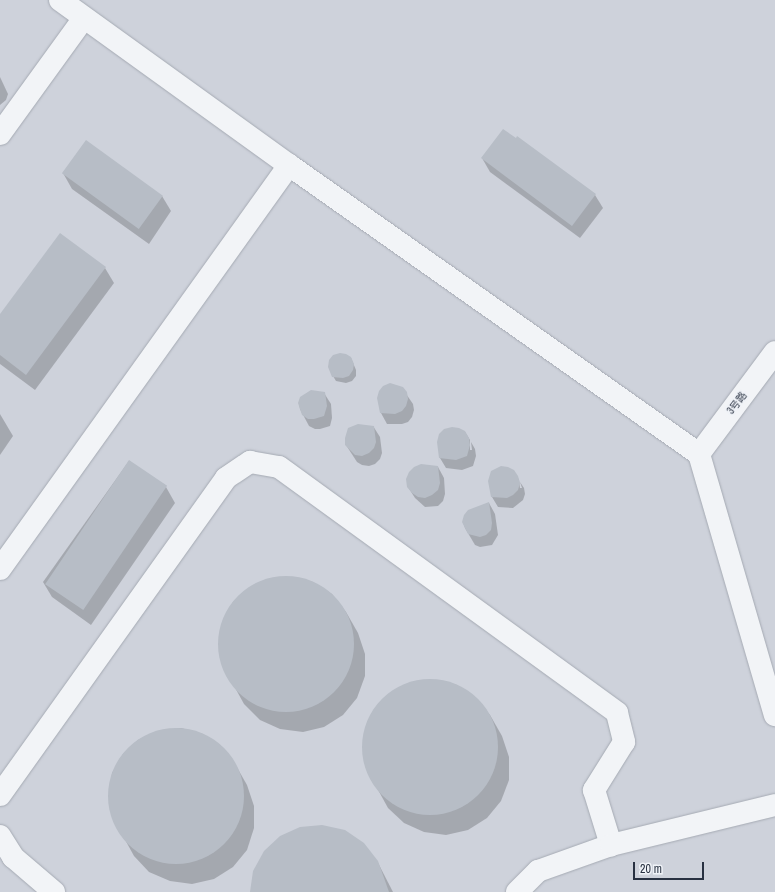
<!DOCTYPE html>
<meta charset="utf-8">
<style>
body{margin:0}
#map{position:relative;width:775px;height:892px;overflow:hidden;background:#e0e3e9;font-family:"Archivo Narrow","Noto Sans SC",sans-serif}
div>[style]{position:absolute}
.built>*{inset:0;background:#ced2db;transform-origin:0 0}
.shadow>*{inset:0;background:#0003}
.building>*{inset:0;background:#b7bdc6;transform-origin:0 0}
.round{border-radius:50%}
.roads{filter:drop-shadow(0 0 1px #a5aab3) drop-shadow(0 0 1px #a5aab3)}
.minor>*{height:22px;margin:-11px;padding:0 11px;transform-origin:11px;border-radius:11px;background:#f2f4f7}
span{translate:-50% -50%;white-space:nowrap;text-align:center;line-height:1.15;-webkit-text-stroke:3.5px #eff2f7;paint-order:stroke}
.street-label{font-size:10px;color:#283141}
.scale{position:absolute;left:633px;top:862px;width:71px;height:18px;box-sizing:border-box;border:2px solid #283141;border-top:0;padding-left:5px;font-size:12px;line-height:14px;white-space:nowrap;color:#283141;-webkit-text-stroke:3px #eff2f7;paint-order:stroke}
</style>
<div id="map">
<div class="built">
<div style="left:0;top:0;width:775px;height:892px"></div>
</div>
<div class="shadow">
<div style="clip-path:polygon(0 77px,8px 94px,6px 100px,0 105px)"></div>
<div style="clip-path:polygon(482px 158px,595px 195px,603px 208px,580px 238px,490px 172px)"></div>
<div style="clip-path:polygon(63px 173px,162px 196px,171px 211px,149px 244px,72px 189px)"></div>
<div style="clip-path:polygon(105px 268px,114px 283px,35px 390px,0 364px,0 316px)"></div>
<div style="clip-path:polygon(351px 358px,356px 370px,356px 376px,352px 381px,346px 383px,336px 381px,333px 376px)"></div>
<div style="clip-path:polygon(390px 384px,402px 388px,413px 404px,414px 410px,412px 417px,408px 422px,402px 424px,387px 424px,381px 413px)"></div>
<div style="clip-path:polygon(324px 393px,331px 404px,332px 418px,330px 426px,320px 429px,315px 429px,309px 426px,300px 409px,299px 403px)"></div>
<div style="clip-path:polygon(0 414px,13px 436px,0 455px)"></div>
<div style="clip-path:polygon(373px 426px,380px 437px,382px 453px,380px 459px,375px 464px,369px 466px,362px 465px,357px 462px,346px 445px)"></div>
<div style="clip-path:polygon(465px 432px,470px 440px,470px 450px,472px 450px,471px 442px,475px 449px,476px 456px,473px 466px,462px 470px,446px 468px,440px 458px)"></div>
<div style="clip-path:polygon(129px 461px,166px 487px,175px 503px,91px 625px,52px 597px,43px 582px)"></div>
<div style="clip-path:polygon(438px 467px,444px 478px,445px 494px,443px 501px,438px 506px,425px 507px,415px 498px,408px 487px)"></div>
<div style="clip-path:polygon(514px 471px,519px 480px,520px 488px,522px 488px,520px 482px,524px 488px,525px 494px,523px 500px,513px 508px,498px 507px,492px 497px)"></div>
<div style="clip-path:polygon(489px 503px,495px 514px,498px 535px,492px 545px,480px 547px,475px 545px,465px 528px,463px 522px)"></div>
<div style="clip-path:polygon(291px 577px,313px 582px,332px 594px,346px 612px,358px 633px,365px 654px,365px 676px,357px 698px,343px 715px,324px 727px,303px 732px,280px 729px,260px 720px,244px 704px,222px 664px,219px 643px,223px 621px,233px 602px,249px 588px,268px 579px)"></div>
<div style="clip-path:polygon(435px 680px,457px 685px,475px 698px,490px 715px,502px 736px,509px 757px,509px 780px,501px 801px,487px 818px,468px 830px,446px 835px,424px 832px,404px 823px,388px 808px,366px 768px,363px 746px,367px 725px,377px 706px,393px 691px,413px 682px)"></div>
<div style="clip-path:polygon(181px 728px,203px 734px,221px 746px,235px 764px,247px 785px,254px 806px,254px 828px,247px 850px,233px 867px,214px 879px,192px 884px,170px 881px,149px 872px,134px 856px,112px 816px,109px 795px,112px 773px,123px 754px,138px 740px,158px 731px)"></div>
<div style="clip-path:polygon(377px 861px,393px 892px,251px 892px)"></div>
</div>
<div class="building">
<div style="clip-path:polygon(503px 129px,516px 138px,517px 136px,596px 194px,572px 226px,481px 158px)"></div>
<div style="left:86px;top:140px;width:95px;height:41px;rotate:36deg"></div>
<div style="clip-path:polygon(60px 233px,106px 267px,26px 375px,0 355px,0 314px)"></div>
<div style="clip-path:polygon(340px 353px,346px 354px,351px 357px,354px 364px,353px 370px,349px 376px,343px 378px,332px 377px,328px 367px,329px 360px,333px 355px)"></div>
<div style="clip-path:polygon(390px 383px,403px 387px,407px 392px,408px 399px,406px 406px,402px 411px,395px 414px,380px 413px,377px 398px,379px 391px,383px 386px)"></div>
<div style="clip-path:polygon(311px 390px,325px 392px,327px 406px,324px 416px,314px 419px,308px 419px,302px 415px,298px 403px,300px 397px)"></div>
<div style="clip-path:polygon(358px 424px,374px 426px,376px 442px,374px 448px,369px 453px,362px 456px,355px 455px,345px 445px,345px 438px,348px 428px)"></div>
<div style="clip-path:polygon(452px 427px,459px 428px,465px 431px,469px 438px,470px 445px,467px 456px,456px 460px,439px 458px,437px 442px,439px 434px,444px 429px)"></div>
<div style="left:129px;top:460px;width:46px;height:150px;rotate:34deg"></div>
<div style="clip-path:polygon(421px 464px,438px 466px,440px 483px,438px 490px,432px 495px,425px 498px,418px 497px,412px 493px,407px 487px,406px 479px,409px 472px,414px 467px)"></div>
<div style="clip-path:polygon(501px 466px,508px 467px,514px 470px,518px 476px,520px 483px,518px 490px,513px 495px,507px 498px,491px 497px,488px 481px,491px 471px)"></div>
<div style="clip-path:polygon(489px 502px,492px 523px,491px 530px,486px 535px,480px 537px,468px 534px,462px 522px,464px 515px,468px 510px)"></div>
<div class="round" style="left:218px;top:576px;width:136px;height:136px"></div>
<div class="round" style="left:362px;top:679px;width:136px;height:136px"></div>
<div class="round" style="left:108px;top:728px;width:136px;height:136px"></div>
<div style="clip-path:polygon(322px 825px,345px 830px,364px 843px,378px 861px,389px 892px,250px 892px,253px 871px,264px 851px,280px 836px,300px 827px)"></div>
</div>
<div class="roads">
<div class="minor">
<div style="left:60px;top:0;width:282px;rotate:35.8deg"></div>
<div style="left:289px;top:165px;width:502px;rotate:35.18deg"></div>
<div style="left:699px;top:454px;width:272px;rotate:73.8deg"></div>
<div style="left:0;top:134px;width:143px;rotate:-54.1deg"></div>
<div style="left:699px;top:454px;width:127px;rotate:-53.3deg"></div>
<div style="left:0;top:569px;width:497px;rotate:-54.4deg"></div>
<div style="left:0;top:795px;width:389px;rotate:-54.5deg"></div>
<div style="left:226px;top:478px;width:29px;rotate:-34deg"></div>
<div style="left:250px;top:462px;width:29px;rotate:10deg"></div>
<div style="left:279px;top:467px;width:418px;rotate:36deg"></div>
<div style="left:617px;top:713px;width:30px;rotate:76deg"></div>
<div style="left:624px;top:742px;width:57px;rotate:122deg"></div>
<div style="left:594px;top:790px;width:58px;rotate:72.8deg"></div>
<div style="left:0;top:836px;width:25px;rotate:58deg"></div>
<div style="left:13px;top:857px;width:54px;rotate:40.5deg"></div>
<div style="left:517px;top:892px;width:30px;rotate:-45deg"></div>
<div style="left:538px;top:871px;width:77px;rotate:-19.6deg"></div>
<div style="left:611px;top:845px;width:169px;rotate:-13.7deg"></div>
</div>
</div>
<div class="street-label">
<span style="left:737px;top:403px;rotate:-53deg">3号路</span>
</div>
<div class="scale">20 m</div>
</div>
